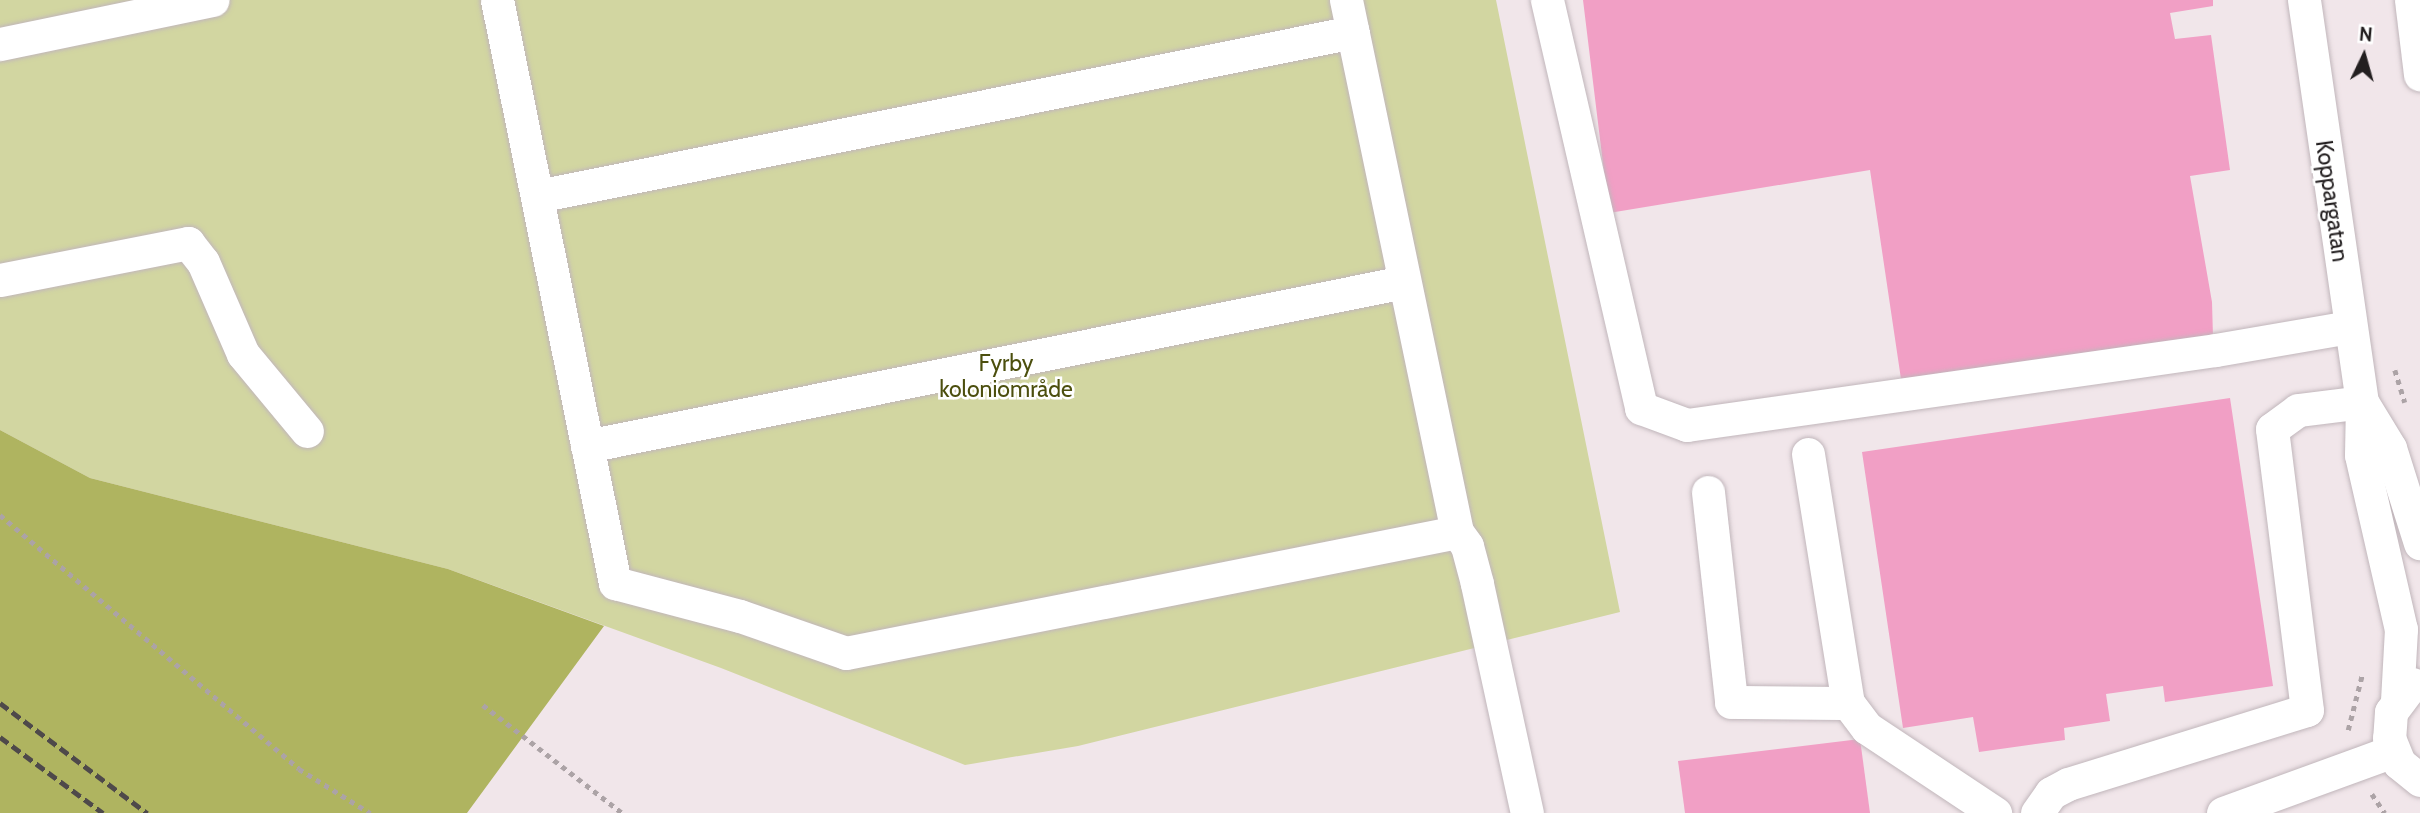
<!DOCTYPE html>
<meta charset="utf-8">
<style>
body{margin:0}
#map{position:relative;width:2420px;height:813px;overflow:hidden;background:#f1e6ea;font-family:Cabin,sans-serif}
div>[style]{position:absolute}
.green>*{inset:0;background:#d2d6a1}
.forest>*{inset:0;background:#afb460}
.building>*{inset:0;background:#f19fc5}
.path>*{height:4.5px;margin-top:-2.25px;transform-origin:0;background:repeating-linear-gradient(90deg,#aca3a6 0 5px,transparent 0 10px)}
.roads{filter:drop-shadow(0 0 2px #c1b6bb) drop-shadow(0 0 2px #c1b6bb)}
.minor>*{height:33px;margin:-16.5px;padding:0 16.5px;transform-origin:16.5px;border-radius:16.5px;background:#fff}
.rail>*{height:5px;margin-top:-2.5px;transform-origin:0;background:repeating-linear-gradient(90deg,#4e494a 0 10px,transparent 0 15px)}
span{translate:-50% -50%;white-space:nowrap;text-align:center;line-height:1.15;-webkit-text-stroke:5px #fff;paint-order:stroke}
.street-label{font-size:23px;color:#231f20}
.park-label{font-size:23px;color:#4c4f0e}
.north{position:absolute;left:2329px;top:21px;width:70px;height:70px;-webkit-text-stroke:5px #fff;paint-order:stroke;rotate:5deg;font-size:19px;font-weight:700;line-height:28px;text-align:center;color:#231f20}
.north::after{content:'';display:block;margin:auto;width:24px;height:32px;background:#231f20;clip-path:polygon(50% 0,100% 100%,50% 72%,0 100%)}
</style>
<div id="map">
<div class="green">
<div style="clip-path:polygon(0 0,1496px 0,1620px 612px,1078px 746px,965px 765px,721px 668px,448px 569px,90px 478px,0 430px)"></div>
</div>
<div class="forest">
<div style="clip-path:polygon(0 430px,90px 478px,448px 569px,604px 626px,467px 813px,0 813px)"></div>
</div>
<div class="building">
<div style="clip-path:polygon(1583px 0,2213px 0,2213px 6px,2170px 13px,2175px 39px,2211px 35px,2230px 170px,2190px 176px,2212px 302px,2213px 337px,1901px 379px,1870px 170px,1609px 213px)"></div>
<div style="clip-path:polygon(2230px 398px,2273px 686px,2165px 702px,2163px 686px,2106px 694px,2110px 721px,2064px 728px,2065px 740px,1979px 752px,1973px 717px,1903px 728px,1862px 452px)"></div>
<div style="clip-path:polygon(1860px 739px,1870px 813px,1685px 813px,1678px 761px)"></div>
</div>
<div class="path">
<div style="left:2395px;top:370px;width:34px;rotate:73deg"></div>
<div style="left:0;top:515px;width:392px;rotate:40.3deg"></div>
<div style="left:299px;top:769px;width:84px;rotate:31.8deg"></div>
<div style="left:483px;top:705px;width:176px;rotate:37.8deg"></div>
<div style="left:2348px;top:730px;width:57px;rotate:-75.7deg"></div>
<div style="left:2372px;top:794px;width:23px;rotate:56deg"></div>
</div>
<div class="roads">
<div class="minor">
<div style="left:497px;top:0;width:595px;rotate:78.56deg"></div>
<div style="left:615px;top:583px;width:129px;rotate:14.8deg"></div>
<div style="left:740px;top:616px;width:112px;rotate:19.2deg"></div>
<div style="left:846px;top:653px;width:623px;rotate:-11.2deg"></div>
<div style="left:1346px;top:0;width:543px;rotate:78.21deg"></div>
<div style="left:1457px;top:532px;width:17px;rotate:54deg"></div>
<div style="left:1467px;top:546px;width:39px;rotate:75deg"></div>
<div style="left:1477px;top:584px;width:234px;rotate:77.7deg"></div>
<div style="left:1547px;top:0;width:419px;rotate:77deg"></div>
<div style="left:1641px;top:408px;width:49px;rotate:20.3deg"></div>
<div style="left:1687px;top:425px;width:534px;rotate:-8.07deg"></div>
<div style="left:2216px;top:350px;width:135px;rotate:-9.8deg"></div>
<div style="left:2304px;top:0;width:406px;rotate:81.8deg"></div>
<div style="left:2362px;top:402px;width:53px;rotate:91.1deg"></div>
<div style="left:2361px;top:455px;width:179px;rotate:77.1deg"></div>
<div style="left:2401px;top:629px;width:71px;rotate:93.2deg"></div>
<div style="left:2411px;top:0;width:75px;rotate:83.1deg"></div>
<div style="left:0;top:44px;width:217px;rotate:-11.7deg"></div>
<div style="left:538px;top:196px;width:831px;rotate:-11.38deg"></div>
<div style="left:0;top:280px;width:192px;rotate:-11.1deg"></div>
<div style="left:188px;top:243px;width:24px;rotate:52deg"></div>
<div style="left:203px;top:262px;width:100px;rotate:66.5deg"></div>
<div style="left:243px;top:354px;width:100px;rotate:50.3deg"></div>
<div style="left:2362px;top:402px;width:54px;rotate:58.7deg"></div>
<div style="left:2390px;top:448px;width:100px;rotate:72.5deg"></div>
<div style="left:587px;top:446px;width:833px;rotate:-11.35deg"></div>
<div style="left:1808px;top:454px;width:252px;rotate:80.9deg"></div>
<div style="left:1848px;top:703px;width:31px;rotate:53deg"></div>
<div style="left:1867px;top:728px;width:154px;rotate:33.6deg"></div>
<div style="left:1708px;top:492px;width:211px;rotate:83.7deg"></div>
<div style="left:1731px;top:702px;width:117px;rotate:0.5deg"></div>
<div style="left:2412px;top:684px;width:35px;rotate:127deg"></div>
<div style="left:2391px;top:712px;width:26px;rotate:94deg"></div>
<div style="left:2389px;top:738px;width:27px;rotate:68deg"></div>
<div style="left:2399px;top:763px;width:27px;rotate:39deg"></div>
<div style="left:2037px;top:813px;width:24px;rotate:-55deg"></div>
<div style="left:2051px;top:793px;width:19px;rotate:-28deg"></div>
<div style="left:2068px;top:784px;width:250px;rotate:-17.2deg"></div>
<div style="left:2307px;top:710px;width:283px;rotate:-97.1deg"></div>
<div style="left:2272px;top:429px;width:32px;rotate:-36deg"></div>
<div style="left:2298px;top:410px;width:64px;rotate:-7.1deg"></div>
<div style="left:2223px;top:813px;width:181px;rotate:-20deg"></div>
</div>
</div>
<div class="rail">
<div style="left:0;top:703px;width:184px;rotate:36.8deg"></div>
<div style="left:0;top:737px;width:128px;rotate:36.4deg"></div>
</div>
<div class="street-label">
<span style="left:2332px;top:201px;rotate:82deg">Koppargatan</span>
</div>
<div class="park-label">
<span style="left:1006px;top:376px">Fyrby<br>koloniområde</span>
</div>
<div class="north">N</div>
</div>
